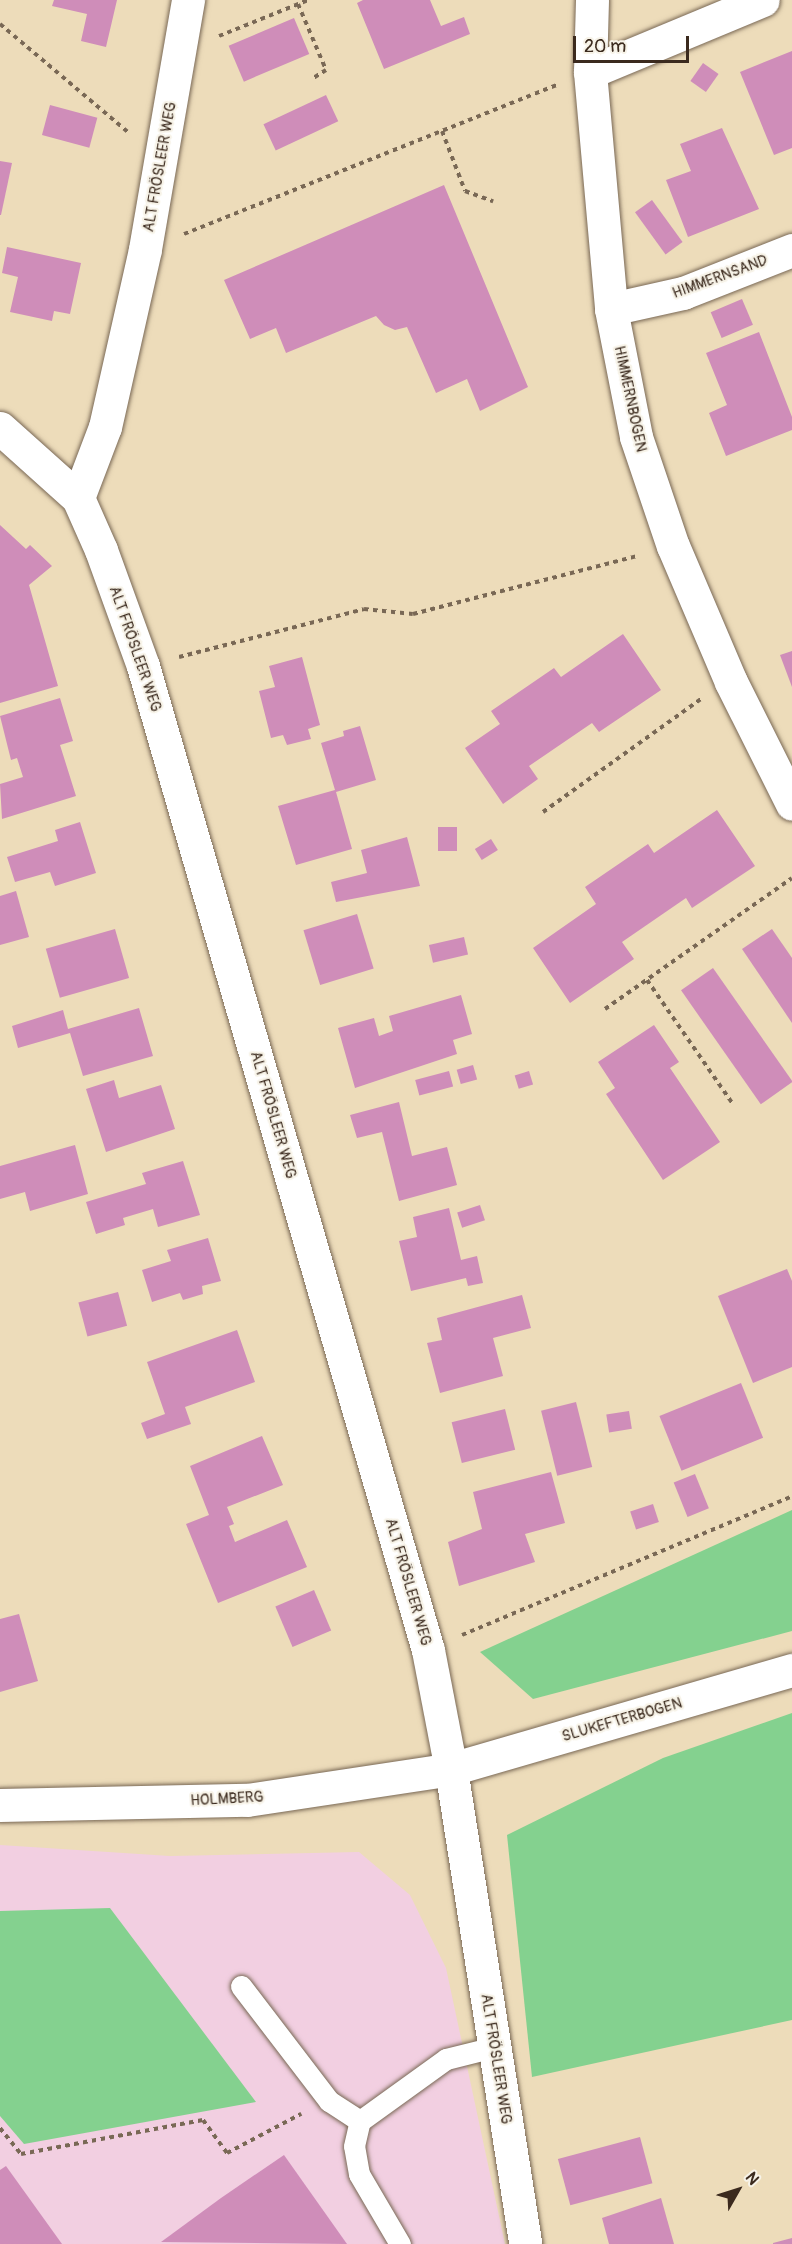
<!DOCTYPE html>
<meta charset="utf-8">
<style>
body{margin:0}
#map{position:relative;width:792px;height:2244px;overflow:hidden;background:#eddcba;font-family:Pangolin,sans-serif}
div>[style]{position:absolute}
.built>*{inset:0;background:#f2cfe1}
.green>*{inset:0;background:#84d18f}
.building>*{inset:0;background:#cf8db9;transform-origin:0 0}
.path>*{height:4px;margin-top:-2px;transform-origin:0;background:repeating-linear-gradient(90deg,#796855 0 4.5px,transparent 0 9px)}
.roads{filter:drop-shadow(0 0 2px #796855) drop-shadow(0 0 2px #796855)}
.service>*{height:21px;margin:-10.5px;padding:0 10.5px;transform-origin:10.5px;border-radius:10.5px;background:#fff}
.minor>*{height:33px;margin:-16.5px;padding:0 16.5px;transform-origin:16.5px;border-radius:16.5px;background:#fff}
.tertiary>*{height:33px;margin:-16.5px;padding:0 16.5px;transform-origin:16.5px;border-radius:16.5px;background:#fff}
span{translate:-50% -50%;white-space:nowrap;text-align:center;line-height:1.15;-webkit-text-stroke:4.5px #f7f3e8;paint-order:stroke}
.street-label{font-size:15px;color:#3b2a1e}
.north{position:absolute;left:708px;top:2160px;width:60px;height:60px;-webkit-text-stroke:4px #f7f3e8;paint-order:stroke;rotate:51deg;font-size:16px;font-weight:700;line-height:24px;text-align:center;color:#3b2a1e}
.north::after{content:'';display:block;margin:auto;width:21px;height:27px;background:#3b2a1e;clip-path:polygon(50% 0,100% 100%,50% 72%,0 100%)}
.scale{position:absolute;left:573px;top:36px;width:116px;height:27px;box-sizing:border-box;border:3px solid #3b2a1e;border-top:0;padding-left:8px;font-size:18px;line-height:21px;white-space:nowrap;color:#3b2a1e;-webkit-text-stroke:4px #f7f3e8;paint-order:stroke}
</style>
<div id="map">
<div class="built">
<div style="clip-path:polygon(0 1845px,170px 1856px,359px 1852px,410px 1895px,446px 1968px,505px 2244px,0 2244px)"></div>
</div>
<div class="green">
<div style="clip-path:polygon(792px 1510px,792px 1631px,533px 1699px,480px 1652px)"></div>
<div style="clip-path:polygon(792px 1713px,792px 2020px,532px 2077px,507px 1835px,663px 1758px)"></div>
<div style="clip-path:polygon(110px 1908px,256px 2102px,24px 2144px,0 2116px,0 1911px)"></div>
</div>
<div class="building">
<div style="clip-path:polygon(54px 0,117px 0,106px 47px,81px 41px,87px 14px,52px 6px)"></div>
<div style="clip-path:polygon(363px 0,430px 0,441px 26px,464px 17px,470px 34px,384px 69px,357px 3px)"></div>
<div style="left:294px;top:18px;width:39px;height:71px;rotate:67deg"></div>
<div style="clip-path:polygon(792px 51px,792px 148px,774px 155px,740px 72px)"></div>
<div style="left:703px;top:63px;width:19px;height:22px;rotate:35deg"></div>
<div style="left:326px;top:95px;width:29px;height:69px;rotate:65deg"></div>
<div style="left:50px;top:105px;width:49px;height:31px;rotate:15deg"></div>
<div style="clip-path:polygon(722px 128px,759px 209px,688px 237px,666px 180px,691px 171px,680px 144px)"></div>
<div style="clip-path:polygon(0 161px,12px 163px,1px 215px,0 215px)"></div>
<div style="clip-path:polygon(444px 185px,528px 387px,480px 411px,467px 379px,436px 393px,407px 327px,395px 330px,384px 325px,376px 316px,286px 353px,276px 328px,250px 339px,224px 280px)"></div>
<div style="left:652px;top:200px;width:52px;height:21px;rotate:54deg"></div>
<div style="clip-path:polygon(7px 247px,81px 263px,70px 314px,54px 311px,52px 321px,10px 312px,18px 277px,2px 273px)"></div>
<div style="left:742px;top:299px;width:28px;height:34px;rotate:67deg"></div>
<div style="clip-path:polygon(759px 332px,792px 417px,792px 430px,726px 456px,709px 413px,727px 405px,706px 353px)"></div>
<div style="clip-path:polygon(0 525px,26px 549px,30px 545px,52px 566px,29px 585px,58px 686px,0 703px)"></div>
<div style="clip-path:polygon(623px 634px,661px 690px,599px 732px,592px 723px,529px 766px,538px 779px,503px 804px,465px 748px,500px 724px,491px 711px,554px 668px,561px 677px)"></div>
<div style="clip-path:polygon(792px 651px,792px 687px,780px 655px)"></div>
<div style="clip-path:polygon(302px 657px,320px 725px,308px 729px,311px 739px,287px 745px,283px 735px,271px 738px,259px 691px,275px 687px,269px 666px)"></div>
<div style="clip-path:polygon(60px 698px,73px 741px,60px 745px,76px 796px,2px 819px,0 784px,23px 777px,17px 758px,11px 760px,0 716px)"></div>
<div style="clip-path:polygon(360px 726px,376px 780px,336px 792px,352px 849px,296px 865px,278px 806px,335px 790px,321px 743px,344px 736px,343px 731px)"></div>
<div style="clip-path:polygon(717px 810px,755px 866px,692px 908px,686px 898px,622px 942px,634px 959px,570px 1003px,533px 948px,596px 904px,585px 887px,648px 844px,654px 853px)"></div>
<div style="clip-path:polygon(80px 822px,96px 873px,55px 886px,50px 872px,15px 882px,7px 857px,58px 841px,55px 830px)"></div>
<div style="left:438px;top:827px;width:19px;height:24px"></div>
<div style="clip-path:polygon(407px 837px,420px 886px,336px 902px,331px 882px,367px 873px,361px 850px)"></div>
<div style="left:491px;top:839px;width:13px;height:19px;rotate:58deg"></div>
<div style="clip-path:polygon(16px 891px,29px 937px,0 945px,0 896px)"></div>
<div style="left:357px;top:914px;width:57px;height:56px;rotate:73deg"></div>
<div style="left:115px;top:929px;width:51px;height:72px;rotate:74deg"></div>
<div style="clip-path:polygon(772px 929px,792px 958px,792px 1023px,742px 949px)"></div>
<div style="left:464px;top:937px;width:18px;height:36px;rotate:77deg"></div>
<div style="left:713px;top:968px;width:139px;height:39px;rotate:55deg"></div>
<div style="clip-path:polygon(461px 995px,472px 1034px,453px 1040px,457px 1054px,355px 1088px,338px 1028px,374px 1018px,379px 1036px,393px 1031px,389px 1016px)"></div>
<div style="clip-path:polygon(139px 1008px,153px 1056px,83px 1076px,70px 1033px,18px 1048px,12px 1026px,63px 1010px,68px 1029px)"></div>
<div style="clip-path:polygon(654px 1025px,679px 1062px,670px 1068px,720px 1142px,663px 1180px,606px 1094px,615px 1088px,598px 1062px)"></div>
<div style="left:473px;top:1065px;width:15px;height:17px;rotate:74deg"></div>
<div style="left:449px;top:1071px;width:16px;height:35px;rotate:75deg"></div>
<div style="left:529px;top:1071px;width:14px;height:15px;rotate:73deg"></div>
<div style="clip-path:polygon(114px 1080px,119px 1098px,161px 1085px,175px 1129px,106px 1152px,86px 1089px)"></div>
<div style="clip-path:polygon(399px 1102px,412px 1156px,447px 1147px,457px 1185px,399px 1201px,382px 1132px,357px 1138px,350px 1115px)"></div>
<div style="clip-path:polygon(75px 1145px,88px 1194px,30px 1211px,25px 1192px,0 1199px,0 1166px)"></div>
<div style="clip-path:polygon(183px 1161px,200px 1215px,158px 1227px,153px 1209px,123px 1218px,125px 1225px,96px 1234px,86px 1202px,146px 1184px,142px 1173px)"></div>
<div style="left:480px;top:1205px;width:16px;height:24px;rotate:72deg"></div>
<div style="clip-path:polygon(449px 1208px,461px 1260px,477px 1256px,483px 1283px,468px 1286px,466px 1278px,411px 1291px,399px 1241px,417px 1237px,413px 1217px)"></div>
<div style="clip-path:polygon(208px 1238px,221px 1281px,202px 1286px,203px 1294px,183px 1300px,180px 1293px,152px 1302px,142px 1270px,171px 1261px,167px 1250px)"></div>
<div style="clip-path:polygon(787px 1269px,792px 1281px,792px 1367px,753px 1383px,718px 1296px)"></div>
<div style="left:118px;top:1292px;width:35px;height:41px;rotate:75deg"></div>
<div style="clip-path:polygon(522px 1295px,531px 1328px,493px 1338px,503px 1376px,440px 1393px,427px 1343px,442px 1340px,437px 1318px)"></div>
<div style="clip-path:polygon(237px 1330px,255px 1382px,185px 1407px,191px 1424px,147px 1439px,141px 1423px,165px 1414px,147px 1362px)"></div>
<div style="left:741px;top:1383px;width:59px;height:88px;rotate:68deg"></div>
<div style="left:576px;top:1402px;width:67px;height:36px;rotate:76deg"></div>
<div style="left:505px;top:1409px;width:42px;height:55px;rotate:76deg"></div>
<div style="left:629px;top:1411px;width:18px;height:23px;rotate:81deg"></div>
<div style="clip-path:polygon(262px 1436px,283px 1485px,227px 1507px,234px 1524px,229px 1526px,235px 1542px,287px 1520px,307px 1567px,218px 1603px,186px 1524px,209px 1515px,190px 1466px)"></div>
<div style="clip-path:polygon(551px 1472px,565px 1523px,525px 1534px,535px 1562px,459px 1586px,448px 1542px,482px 1529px,473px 1492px)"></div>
<div style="left:695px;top:1474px;width:37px;height:23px;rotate:68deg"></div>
<div style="left:653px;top:1504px;width:19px;height:24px;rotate:72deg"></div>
<div style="left:314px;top:1590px;width:44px;height:42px;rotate:67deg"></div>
<div style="clip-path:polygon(19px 1614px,38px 1681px,0 1692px,0 1619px)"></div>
<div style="left:640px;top:2137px;width:48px;height:85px;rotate:75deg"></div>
<div style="clip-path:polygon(284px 2155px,347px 2244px,161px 2242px,221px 2198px)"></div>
<div style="clip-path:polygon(6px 2166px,62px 2244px,0 2244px,0 2170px)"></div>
<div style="clip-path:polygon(661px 2198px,674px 2244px,609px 2244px,602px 2218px)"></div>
<div style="clip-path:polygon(792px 2238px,792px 2244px,773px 2244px,773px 2243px)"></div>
</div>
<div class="path">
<div style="left:298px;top:4px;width:72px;rotate:67deg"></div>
<div style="left:326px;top:70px;width:15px;rotate:148deg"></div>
<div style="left:0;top:24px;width:167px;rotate:40.2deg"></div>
<div style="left:219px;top:36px;width:96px;rotate:-22deg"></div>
<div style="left:442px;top:131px;width:64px;rotate:69deg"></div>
<div style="left:465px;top:191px;width:30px;rotate:20deg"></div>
<div style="left:184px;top:234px;width:401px;rotate:-21.8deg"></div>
<div style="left:179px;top:657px;width:191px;rotate:-14.5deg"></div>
<div style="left:364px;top:609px;width:49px;rotate:5.8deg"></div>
<div style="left:413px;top:614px;width:232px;rotate:-14.5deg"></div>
<div style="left:543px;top:812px;width:194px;rotate:-35.6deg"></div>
<div style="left:647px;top:980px;width:151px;rotate:55.3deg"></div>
<div style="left:605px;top:1009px;width:228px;rotate:-35deg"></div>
<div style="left:462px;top:1635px;width:358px;rotate:-22.8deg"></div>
<div style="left:0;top:2128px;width:33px;rotate:51deg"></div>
<div style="left:21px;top:2154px;width:185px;rotate:-10.6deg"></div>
<div style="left:203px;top:2120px;width:41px;rotate:54deg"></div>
<div style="left:227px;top:2153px;width:84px;rotate:-27.8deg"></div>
</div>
<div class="roads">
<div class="service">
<div style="left:241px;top:1986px;width:145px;rotate:52.6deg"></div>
<div style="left:329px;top:2101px;width:37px;rotate:33deg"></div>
<div style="left:400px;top:2244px;width:81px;rotate:-120.4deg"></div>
<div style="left:359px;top:2174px;width:28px;rotate:-100deg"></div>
<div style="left:354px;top:2146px;width:26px;rotate:-77deg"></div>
<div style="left:360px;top:2121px;width:106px;rotate:-35.8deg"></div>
<div style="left:446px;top:2059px;width:49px;rotate:-14deg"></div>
</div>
<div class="minor">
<div style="left:592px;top:0;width:72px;rotate:91.6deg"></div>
<div style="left:590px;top:72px;width:238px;rotate:84.9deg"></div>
<div style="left:611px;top:309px;width:130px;rotate:78.9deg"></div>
<div style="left:636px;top:437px;width:115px;rotate:71.3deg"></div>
<div style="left:673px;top:546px;width:148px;rotate:66.9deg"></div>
<div style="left:731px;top:682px;width:136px;rotate:63.4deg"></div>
<div style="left:590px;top:72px;width:187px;rotate:-22.6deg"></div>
<div style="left:611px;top:309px;width:74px;rotate:-12.5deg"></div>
<div style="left:683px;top:293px;width:117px;rotate:-21.5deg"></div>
<div style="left:0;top:428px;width:105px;rotate:41.9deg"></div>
<div style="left:78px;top:498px;width:57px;rotate:66.1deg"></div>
<div style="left:101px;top:550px;width:123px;rotate:70.1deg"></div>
<div style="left:143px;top:666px;width:1024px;rotate:73.85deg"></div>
<div style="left:428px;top:1650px;width:121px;rotate:79.1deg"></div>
<div style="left:451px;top:1769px;width:481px;rotate:81.1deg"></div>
<div style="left:78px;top:498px;width:76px;rotate:-69.2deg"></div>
<div style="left:105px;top:427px;width:182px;rotate:-77.3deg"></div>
<div style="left:145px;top:249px;width:253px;rotate:-80.2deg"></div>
</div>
<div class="tertiary">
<div style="left:0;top:1805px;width:247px;rotate:-1.2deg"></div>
<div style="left:247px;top:1800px;width:206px;rotate:-8.6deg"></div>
<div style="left:451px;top:1769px;width:355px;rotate:-16.2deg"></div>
</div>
</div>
<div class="street-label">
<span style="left:160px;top:167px;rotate:-80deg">ALT FRÖSLEER WEG</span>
<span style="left:720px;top:277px;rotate:-20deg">HIMMERNSAND</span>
<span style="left:630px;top:399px;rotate:78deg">HIMMERNBOGEN</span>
<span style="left:135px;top:649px;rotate:71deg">ALT FRÖSLEER WEG</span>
<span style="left:273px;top:1115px;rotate:74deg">ALT FRÖSLEER WEG</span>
<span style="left:408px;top:1582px;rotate:74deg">ALT FRÖSLEER WEG</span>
<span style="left:622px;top:1720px;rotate:-16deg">SLUKEFTERBOGEN</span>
<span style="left:227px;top:1799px;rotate:-3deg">HOLMBERG</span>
<span style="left:496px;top:2059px;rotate:81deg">ALT FRÖSLEER WEG</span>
</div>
<div class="north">N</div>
<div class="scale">20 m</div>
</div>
